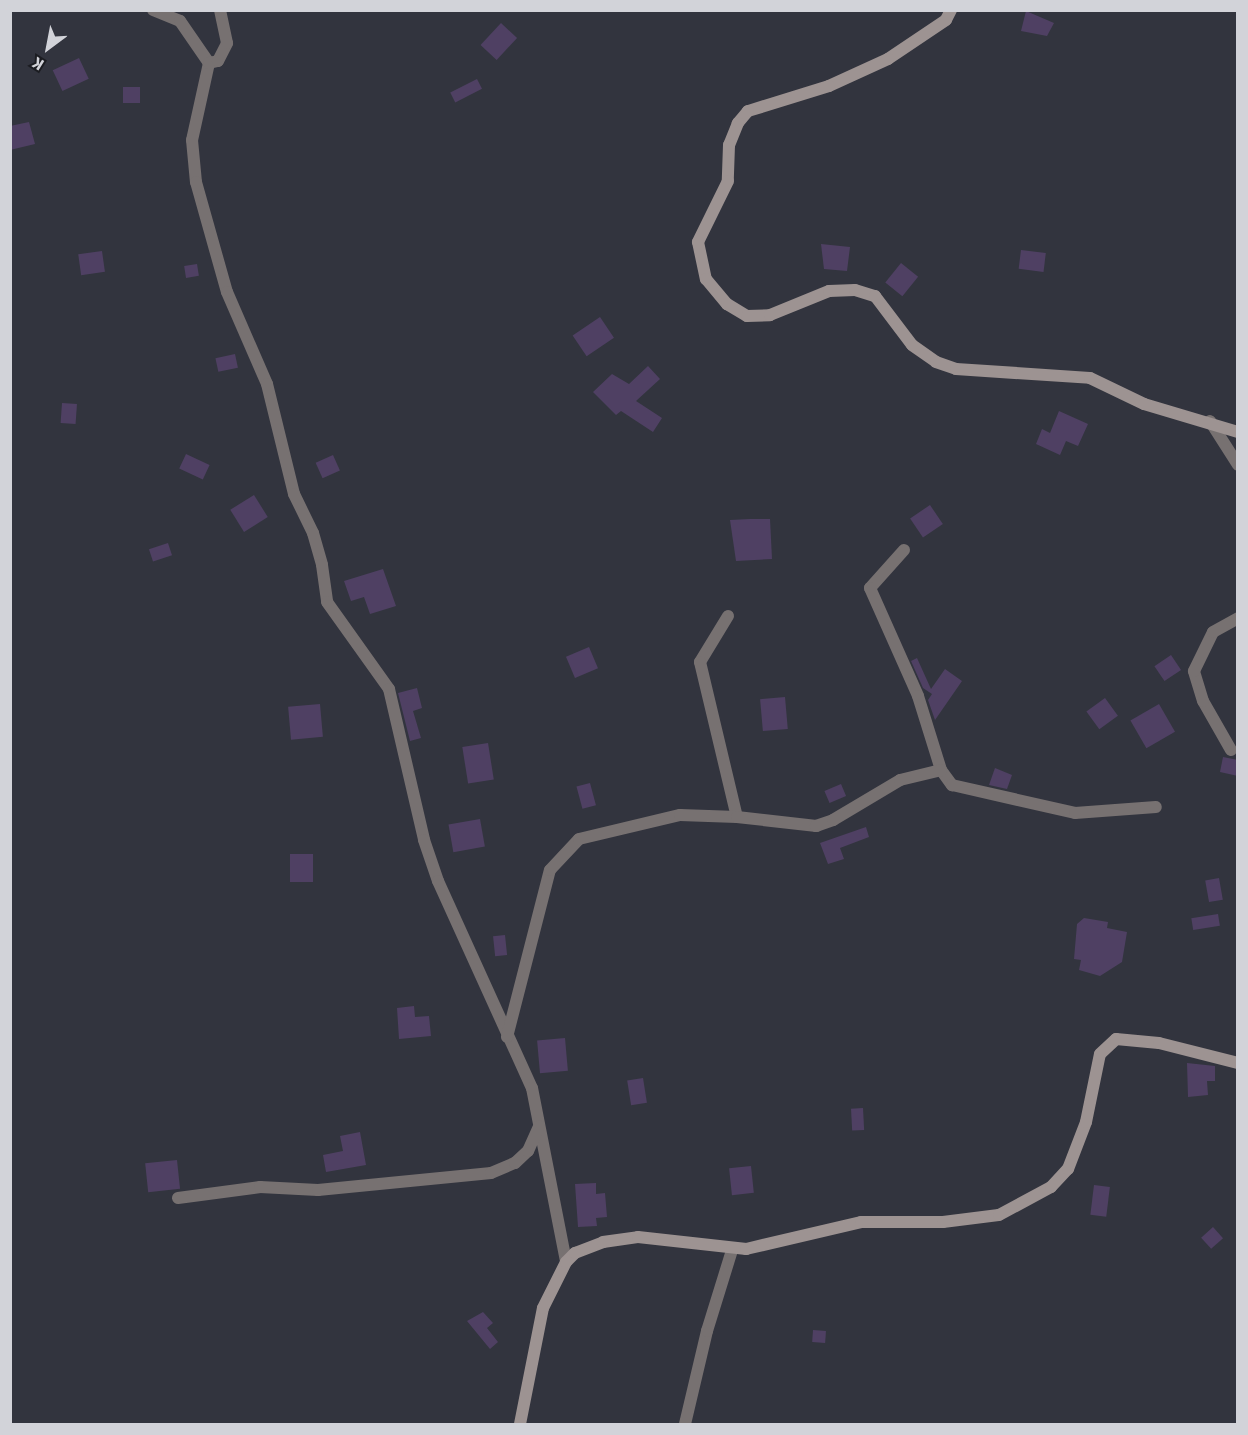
<!DOCTYPE html>
<style>
body{margin:0}
#map{position:relative;width:1248px;height:1435px;overflow:hidden;background:#32343e;font-family:"Fira Sans Condensed",sans-serif}
div>[style]{position:absolute}
.building>*{inset:0;background:#4f4063;transform-origin:0 0}
.street>*{height:12px;margin:-6px;padding:0 6px;transform-origin:6px;border-radius:6px;background:#777171}
.secondary>*{height:12px;margin:-6px;padding:0 6px;transform-origin:6px;border-radius:6px;background:#9d9392}
span{translate:-50% -50%;white-space:nowrap;text-align:center;line-height:1.15;-webkit-text-stroke:4.5px #1b1c21;paint-order:stroke}
.frame{position:absolute;inset:0;border:12px solid #d2d3d9;pointer-events:none}
.north{position:absolute;left:18px;top:18px;width:60px;height:60px;-webkit-text-stroke:4px #1b1c21;paint-order:stroke;rotate:212deg;font-size:16px;font-weight:700;line-height:24px;text-align:center;color:#d2d3d9}
.north::after{content:'';display:block;margin:auto;width:21px;height:27px;background:#d2d3d9;clip-path:polygon(50% 0,100% 100%,50% 72%,0 100%)}
</style>
<div id="map">
<div class="building">
<div style="clip-path:polygon(1026px 11px,1054px 23px,1047px 36px,1021px 31px)"></div>
<div style="left:501px;top:23px;width:22px;height:30px;rotate:43deg"></div>
<div style="left:79px;top:58px;width:23px;height:29px;rotate:65deg"></div>
<div style="left:477px;top:79px;width:11px;height:30px;rotate:63deg"></div>
<div style="left:123px;top:87px;width:17px;height:16px"></div>
<div style="clip-path:polygon(29px 122px,35px 144px,10px 150px,10px 126px)"></div>
<div style="clip-path:polygon(821px 244px,850px 247px,847px 271px,824px 269px)"></div>
<div style="left:1021px;top:250px;width:25px;height:19px;rotate:7deg"></div>
<div style="left:102px;top:251px;width:21px;height:24px;rotate:82deg"></div>
<div style="left:901px;top:263px;width:22px;height:25px;rotate:39deg"></div>
<div style="left:197px;top:264px;width:12px;height:13px;rotate:81deg"></div>
<div style="left:600px;top:317px;width:25px;height:33px;rotate:56deg"></div>
<div style="left:235px;top:354px;width:14px;height:20px;rotate:78deg"></div>
<div style="clip-path:polygon(648px 366px,660px 379px,636px 401px,662px 418px,653px 432px,621px 411px,616px 415px,593px 392px,612px 374px,629px 384px)"></div>
<div style="left:62px;top:403px;width:15px;height:20px;rotate:4deg"></div>
<div style="clip-path:polygon(1059px 411px,1088px 424px,1078px 446px,1066px 441px,1060px 455px,1036px 444px,1042px 429px,1050px 433px)"></div>
<div style="left:186px;top:454px;width:26px;height:16px;rotate:25deg"></div>
<div style="left:333px;top:455px;width:17px;height:19px;rotate:66deg"></div>
<div style="left:254px;top:495px;width:26px;height:28px;rotate:58deg"></div>
<div style="left:930px;top:505px;width:23px;height:24px;rotate:56deg"></div>
<div style="clip-path:polygon(750px 519px,770px 519px,772px 559px,736px 561px,730px 520px)"></div>
<div style="left:168px;top:543px;width:13px;height:20px;rotate:72deg"></div>
<div style="clip-path:polygon(383px 569px,396px 606px,370px 614px,364px 597px,351px 601px,344px 581px)"></div>
<div style="left:589px;top:647px;width:23px;height:25px;rotate:67deg"></div>
<div style="left:1171px;top:655px;width:18px;height:20px;rotate:56deg"></div>
<div style="clip-path:polygon(917px 658px,931px 689px,945px 669px,962px 681px,935px 720px,928px 700px,932px 694px,923px 688px,911px 661px)"></div>
<div style="clip-path:polygon(417px 688px,422px 708px,413px 711px,421px 738px,410px 741px,398px 693px)"></div>
<div style="left:785px;top:697px;width:32px;height:25px;rotate:85deg"></div>
<div style="left:1105px;top:698px;width:22px;height:23px;rotate:54deg"></div>
<div style="left:320px;top:704px;width:33px;height:32px;rotate:85deg"></div>
<div style="left:1159px;top:704px;width:32px;height:33px;rotate:60deg"></div>
<div style="left:488px;top:743px;width:37px;height:26px;rotate:81deg"></div>
<div style="clip-path:polygon(1223px 757px,1238px 760px,1238px 776px,1220px 772px)"></div>
<div style="clip-path:polygon(995px 768px,1012px 775px,1007px 789px,989px 785px)"></div>
<div style="left:590px;top:783px;width:23px;height:14px;rotate:75deg"></div>
<div style="left:841px;top:784px;width:13px;height:18px;rotate:67deg"></div>
<div style="left:480px;top:819px;width:28px;height:32px;rotate:80deg"></div>
<div style="clip-path:polygon(866px 827px,869px 837px,840px 848px,844px 859px,828px 864px,820px 843px)"></div>
<div style="left:290px;top:854px;width:23px;height:28px"></div>
<div style="left:1219px;top:878px;width:22px;height:14px;rotate:80deg"></div>
<div style="left:1218px;top:914px;width:12px;height:27px;rotate:81deg"></div>
<div style="clip-path:polygon(1084px 918px,1108px 922px,1107px 928px,1127px 932px,1122px 962px,1100px 976px,1079px 970px,1081px 960px,1074px 959px,1077px 924px)"></div>
<div style="left:505px;top:935px;width:20px;height:12px;rotate:84deg"></div>
<div style="clip-path:polygon(414px 1006px,415px 1017px,429px 1016px,431px 1036px,399px 1039px,397px 1008px)"></div>
<div style="left:565px;top:1038px;width:33px;height:28px;rotate:85deg"></div>
<div style="clip-path:polygon(1187px 1063px,1215px 1066px,1215px 1081px,1207px 1081px,1208px 1095px,1188px 1097px)"></div>
<div style="left:643px;top:1078px;width:25px;height:16px;rotate:81deg"></div>
<div style="left:863px;top:1108px;width:22px;height:12px;rotate:87deg"></div>
<div style="clip-path:polygon(360px 1132px,366px 1165px,326px 1172px,323px 1155px,343px 1151px,340px 1136px)"></div>
<div style="left:177px;top:1160px;width:29px;height:32px;rotate:84deg"></div>
<div style="left:751px;top:1166px;width:27px;height:22px;rotate:84deg"></div>
<div style="clip-path:polygon(596px 1183px,596px 1194px,605px 1193px,607px 1217px,596px 1218px,597px 1226px,578px 1227px,575px 1184px)"></div>
<div style="left:1094px;top:1185px;width:16px;height:30px;rotate:7deg"></div>
<div style="left:1213px;top:1227px;width:15px;height:16px;rotate:48deg"></div>
<div style="clip-path:polygon(483px 1312px,493px 1323px,487px 1328px,498px 1342px,490px 1349px,467px 1321px)"></div>
<div style="left:813px;top:1330px;width:13px;height:12px;rotate:4deg"></div>
</div>
<div class="street">
<div style="left:153px;top:10px;width:29px;rotate:22deg"></div>
<div style="left:180px;top:21px;width:51px;rotate:55.4deg"></div>
<div style="left:209px;top:63px;width:79px;rotate:102.4deg"></div>
<div style="left:192px;top:140px;width:42px;rotate:84.6deg"></div>
<div style="left:196px;top:182px;width:114px;rotate:74.3deg"></div>
<div style="left:227px;top:292px;width:100px;rotate:66.5deg"></div>
<div style="left:267px;top:384px;width:113px;rotate:76.2deg"></div>
<div style="left:294px;top:494px;width:43px;rotate:64deg"></div>
<div style="left:313px;top:533px;width:33px;rotate:74deg"></div>
<div style="left:322px;top:565px;width:37px;rotate:82deg"></div>
<div style="left:327px;top:602px;width:107px;rotate:54.5deg"></div>
<div style="left:389px;top:689px;width:155px;rotate:76.9deg"></div>
<div style="left:424px;top:840px;width:43px;rotate:71.1deg"></div>
<div style="left:438px;top:881px;width:227px;rotate:65.6deg"></div>
<div style="left:532px;top:1088px;width:177px;rotate:78.9deg"></div>
<div style="left:209px;top:63px;width:9px;rotate:-13deg"></div>
<div style="left:218px;top:61px;width:20px;rotate:-63deg"></div>
<div style="left:227px;top:43px;width:34px;rotate:-102deg"></div>
<div style="left:1210px;top:421px;width:52px;rotate:57.5deg"></div>
<div style="left:904px;top:550px;width:51px;rotate:131.8deg"></div>
<div style="left:870px;top:588px;width:118px;rotate:66deg"></div>
<div style="left:918px;top:696px;width:77px;rotate:72.7deg"></div>
<div style="left:941px;top:770px;width:19px;rotate:54deg"></div>
<div style="left:952px;top:785px;width:126px;rotate:12.8deg"></div>
<div style="left:1075px;top:813px;width:81px;rotate:-4.2deg"></div>
<div style="left:728px;top:616px;width:54px;rotate:121.3deg"></div>
<div style="left:700px;top:662px;width:159px;rotate:76.6deg"></div>
<div style="left:1231px;top:750px;width:56px;rotate:-119.7deg"></div>
<div style="left:1203px;top:701px;width:31px;rotate:-107deg"></div>
<div style="left:1194px;top:671px;width:43px;rotate:-64deg"></div>
<div style="left:1213px;top:632px;width:29px;rotate:-29deg"></div>
<div style="left:507px;top:1037px;width:172px;rotate:-75.6deg"></div>
<div style="left:550px;top:870px;width:42px;rotate:-46.9deg"></div>
<div style="left:579px;top:839px;width:104px;rotate:-13.4deg"></div>
<div style="left:680px;top:815px;width:57px;rotate:2deg"></div>
<div style="left:737px;top:817px;width:80px;rotate:6.5deg"></div>
<div style="left:816px;top:826px;width:18px;rotate:-19deg"></div>
<div style="left:833px;top:820px;width:78px;rotate:-30.8deg"></div>
<div style="left:900px;top:780px;width:42px;rotate:-13.7deg"></div>
<div style="left:178px;top:1198px;width:83px;rotate:-7.6deg"></div>
<div style="left:260px;top:1187px;width:58px;rotate:3deg"></div>
<div style="left:318px;top:1190px;width:174px;rotate:-5.6deg"></div>
<div style="left:491px;top:1173px;width:26px;rotate:-23deg"></div>
<div style="left:515px;top:1163px;width:18px;rotate:-43deg"></div>
<div style="left:528px;top:1151px;width:27px;rotate:-66deg"></div>
<div style="left:685px;top:1424px;width:96px;rotate:-76.7deg"></div>
<div style="left:707px;top:1331px;width:85px;rotate:-72.8deg"></div>
</div>
<div class="secondary">
<div style="left:951px;top:10px;width:11px;rotate:117deg"></div>
<div style="left:946px;top:20px;width:70px;rotate:146.1deg"></div>
<div style="left:888px;top:59px;width:65px;rotate:155.4deg"></div>
<div style="left:829px;top:86px;width:85px;rotate:162.8deg"></div>
<div style="left:748px;top:111px;width:16px;rotate:130deg"></div>
<div style="left:738px;top:123px;width:24px;rotate:112deg"></div>
<div style="left:729px;top:145px;width:36px;rotate:92deg"></div>
<div style="left:728px;top:181px;width:68px;rotate:116.2deg"></div>
<div style="left:698px;top:242px;width:38px;rotate:78deg"></div>
<div style="left:706px;top:279px;width:33px;rotate:50deg"></div>
<div style="left:727px;top:304px;width:23px;rotate:31deg"></div>
<div style="left:747px;top:316px;width:23px;rotate:-2deg"></div>
<div style="left:770px;top:315px;width:64px;rotate:-22.1deg"></div>
<div style="left:829px;top:291px;width:26px;rotate:-2deg"></div>
<div style="left:855px;top:290px;width:21px;rotate:17deg"></div>
<div style="left:875px;top:296px;width:61px;rotate:52.9deg"></div>
<div style="left:912px;top:345px;width:29px;rotate:35deg"></div>
<div style="left:936px;top:362px;width:21px;rotate:19deg"></div>
<div style="left:956px;top:369px;width:134px;rotate:3.8deg"></div>
<div style="left:1090px;top:378px;width:60px;rotate:25.7deg"></div>
<div style="left:1144px;top:404px;width:98px;rotate:16.6deg"></div>
<div style="left:520px;top:1424px;width:118px;rotate:-78.8deg"></div>
<div style="left:543px;top:1308px;width:51px;rotate:-63.4deg"></div>
<div style="left:566px;top:1262px;width:13px;rotate:-45deg"></div>
<div style="left:575px;top:1253px;width:30px;rotate:-21deg"></div>
<div style="left:603px;top:1242px;width:35px;rotate:-8deg"></div>
<div style="left:638px;top:1237px;width:109px;rotate:6.3deg"></div>
<div style="left:746px;top:1249px;width:118px;rotate:-13.2deg"></div>
<div style="left:861px;top:1222px;width:82px"></div>
<div style="left:943px;top:1222px;width:56px;rotate:-7.1deg"></div>
<div style="left:999px;top:1215px;width:59px;rotate:-28.3deg"></div>
<div style="left:1051px;top:1187px;width:25px;rotate:-47deg"></div>
<div style="left:1068px;top:1169px;width:50px;rotate:-69deg"></div>
<div style="left:1086px;top:1122px;width:69px;rotate:-78.4deg"></div>
<div style="left:1100px;top:1054px;width:22px;rotate:-43deg"></div>
<div style="left:1116px;top:1039px;width:43px;rotate:5.3deg"></div>
<div style="left:1159px;top:1043px;width:81px;rotate:14.2deg"></div>
</div>
<div class="frame"></div>
<div class="north">K</div>
</div>
